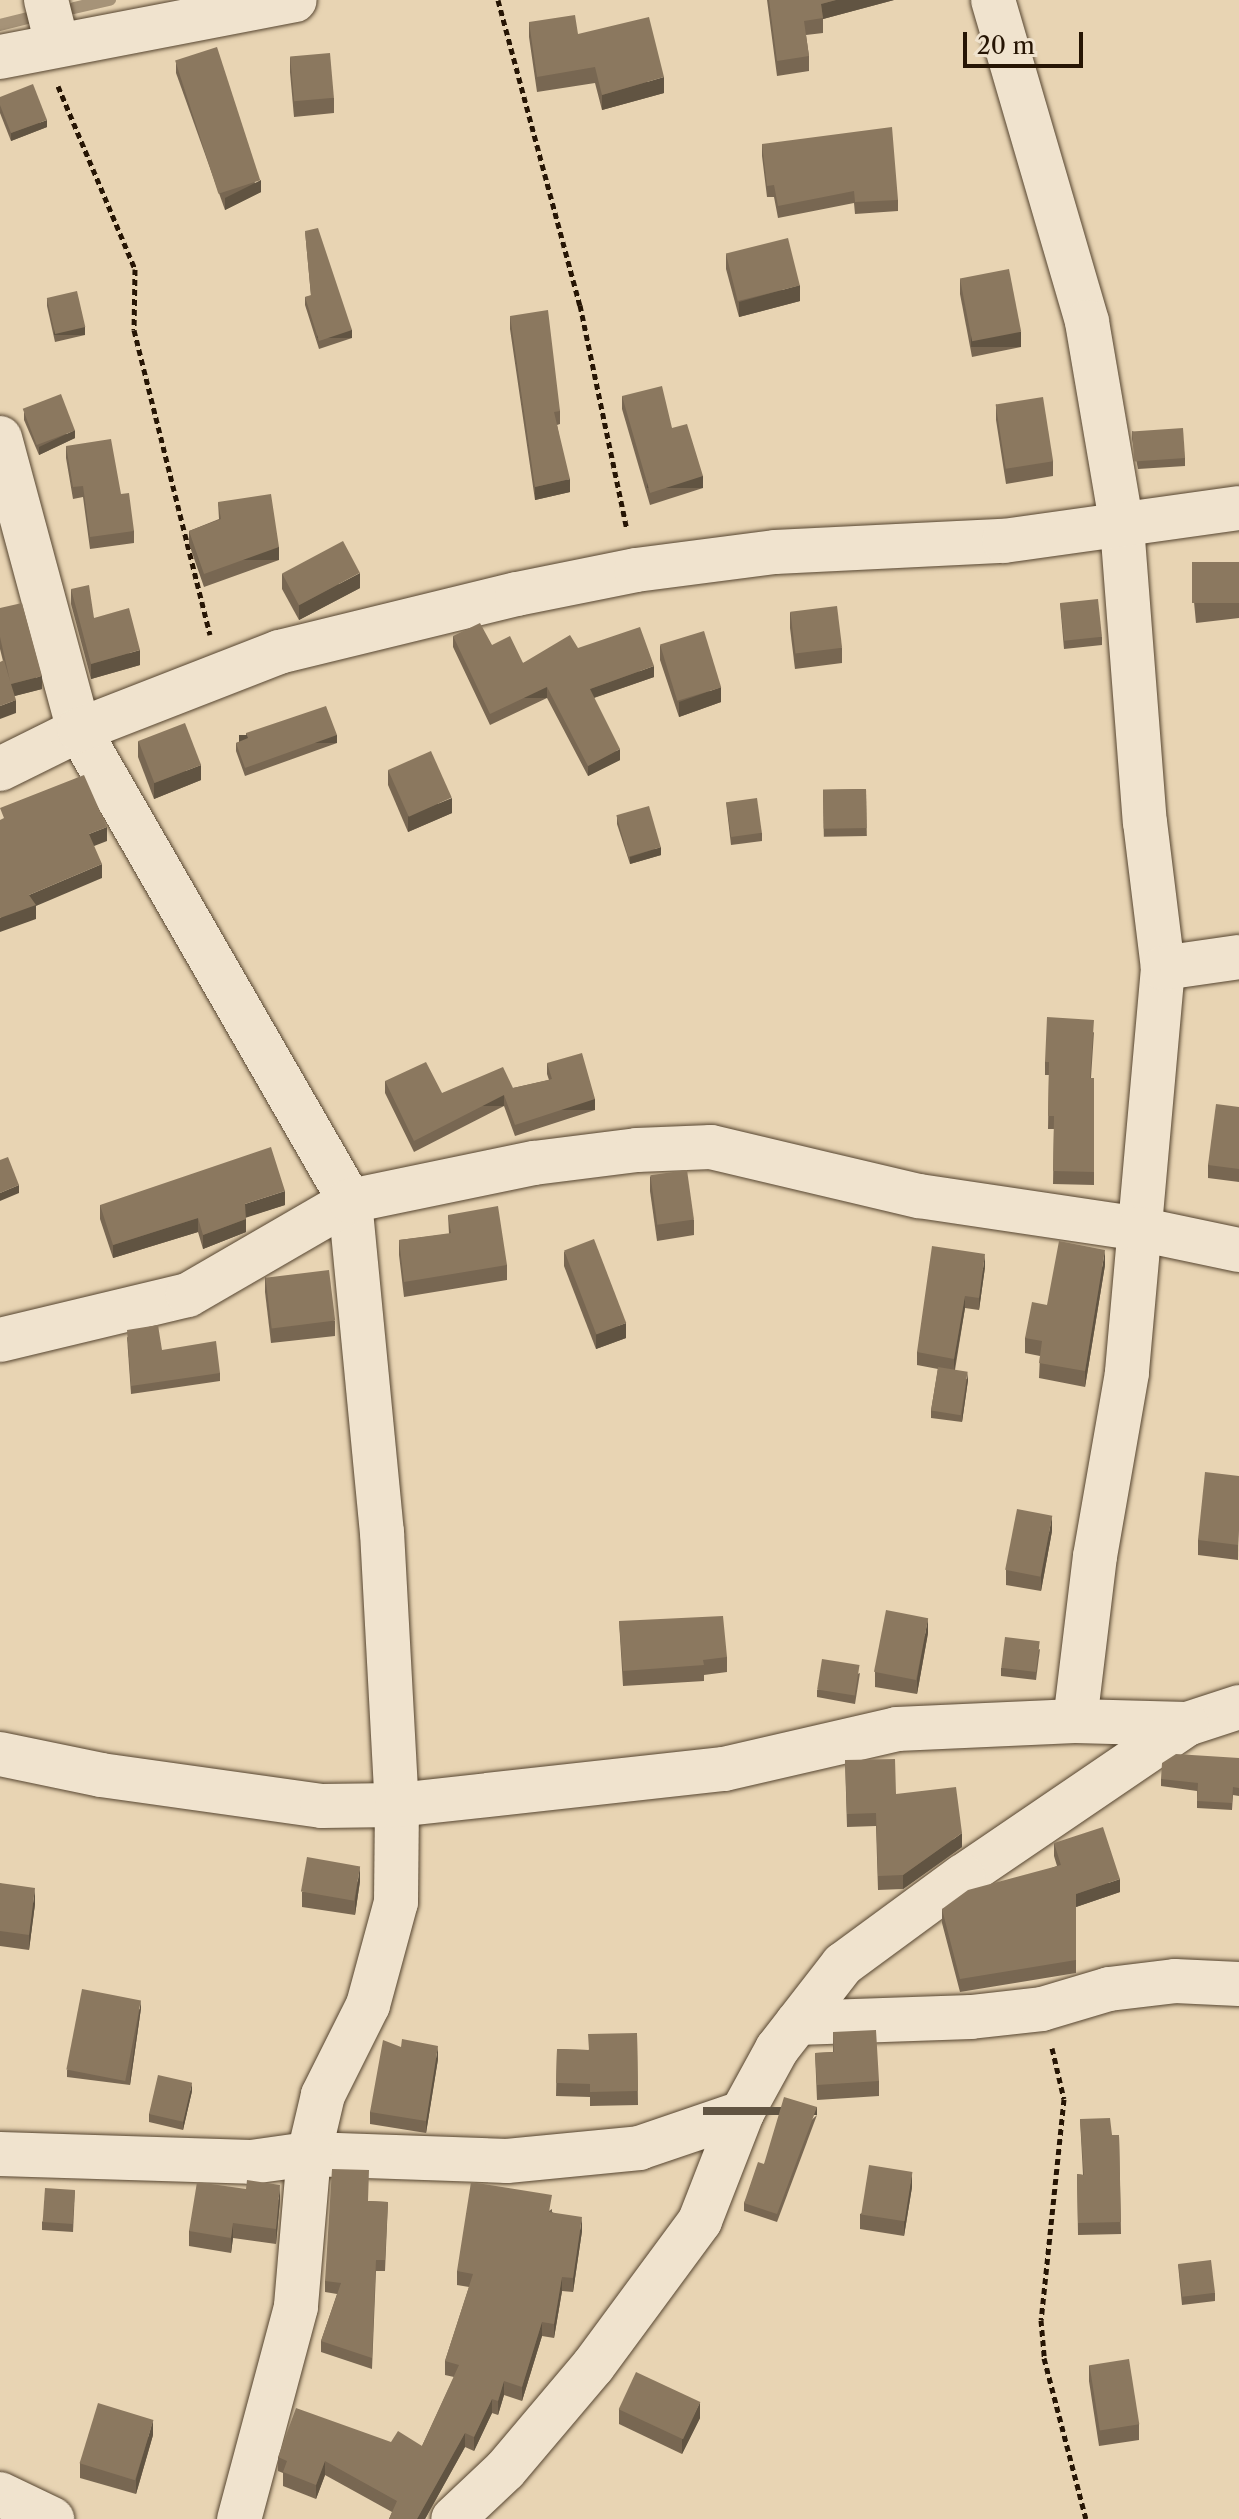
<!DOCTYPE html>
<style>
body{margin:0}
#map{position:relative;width:1239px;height:2519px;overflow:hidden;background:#e8d4b3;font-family:"Libre Caslon Text",serif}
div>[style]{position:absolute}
.stream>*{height:12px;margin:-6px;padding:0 6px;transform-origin:6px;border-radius:6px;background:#a69378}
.path>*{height:5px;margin-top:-2.5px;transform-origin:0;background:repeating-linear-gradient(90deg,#261504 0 6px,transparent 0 10px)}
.roads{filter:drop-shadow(0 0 2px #564530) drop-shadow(0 0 2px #564530)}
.street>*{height:44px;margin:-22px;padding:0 22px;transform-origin:22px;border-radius:22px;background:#f0e3ce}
.wall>*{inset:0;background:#786752;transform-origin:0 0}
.shaded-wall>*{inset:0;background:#615442;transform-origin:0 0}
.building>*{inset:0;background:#8b785f;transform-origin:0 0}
span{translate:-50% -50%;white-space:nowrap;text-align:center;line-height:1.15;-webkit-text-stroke:8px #f0e3ce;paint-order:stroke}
.scale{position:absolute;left:963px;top:32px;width:120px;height:36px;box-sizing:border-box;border:4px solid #261504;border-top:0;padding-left:10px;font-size:24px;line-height:28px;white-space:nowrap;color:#261504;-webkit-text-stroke:6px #f0e3ce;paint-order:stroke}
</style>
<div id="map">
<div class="stream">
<div style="left:74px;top:8px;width:37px;rotate:-13deg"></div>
<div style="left:0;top:25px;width:37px;rotate:-14deg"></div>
</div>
<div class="path">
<div style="left:498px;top:0;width:316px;rotate:75deg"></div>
<div style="left:580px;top:305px;width:229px;rotate:78.2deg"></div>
<div style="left:58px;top:86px;width:199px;rotate:67.2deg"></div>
<div style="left:135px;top:269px;width:61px;rotate:90.9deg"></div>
<div style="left:134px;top:330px;width:314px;rotate:76deg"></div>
<div style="left:1052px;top:2048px;width:52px;rotate:76.8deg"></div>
<div style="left:1064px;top:2099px;width:222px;rotate:95.9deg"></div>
<div style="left:1041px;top:2320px;width:38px;rotate:85deg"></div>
<div style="left:1044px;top:2358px;width:166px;rotate:75.4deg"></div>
</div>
<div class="roads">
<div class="street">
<div style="left:46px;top:0;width:45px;rotate:76deg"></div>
<div style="left:993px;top:0;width:335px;rotate:73.7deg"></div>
<div style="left:1087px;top:322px;width:207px;rotate:80.3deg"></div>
<div style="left:1122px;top:526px;width:297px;rotate:85.6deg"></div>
<div style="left:1145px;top:822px;width:147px;rotate:83deg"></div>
<div style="left:1163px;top:968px;width:407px;rotate:95.1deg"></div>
<div style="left:1127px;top:1373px;width:186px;rotate:99.9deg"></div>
<div style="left:1095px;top:1556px;width:166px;rotate:96.9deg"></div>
<div style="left:0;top:57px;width:300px;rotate:-10.9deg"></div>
<div style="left:0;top:438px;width:302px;rotate:74.9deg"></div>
<div style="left:79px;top:730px;width:543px;rotate:60.09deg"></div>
<div style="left:350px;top:1201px;width:333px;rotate:84.5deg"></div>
<div style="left:382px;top:1532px;width:273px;rotate:86.9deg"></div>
<div style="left:397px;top:1805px;width:97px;rotate:90.6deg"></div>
<div style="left:396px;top:1902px;width:107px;rotate:105.2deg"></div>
<div style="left:368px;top:2005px;width:101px;rotate:116.6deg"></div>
<div style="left:323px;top:2095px;width:61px;rotate:103.3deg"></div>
<div style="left:309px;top:2154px;width:198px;rotate:2deg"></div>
<div style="left:507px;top:2161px;width:133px;rotate:-5.6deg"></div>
<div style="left:639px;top:2148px;width:109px;rotate:-18.8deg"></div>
<div style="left:742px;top:2113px;width:116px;rotate:111.3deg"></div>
<div style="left:700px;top:2221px;width:180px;rotate:126.4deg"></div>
<div style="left:593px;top:2366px;width:136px;rotate:130.2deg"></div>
<div style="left:505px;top:2470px;width:71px;rotate:136.7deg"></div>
<div style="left:0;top:769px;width:88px;rotate:-26.3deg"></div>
<div style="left:79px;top:730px;width:215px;rotate:-21.3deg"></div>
<div style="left:279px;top:652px;width:245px;rotate:-13.7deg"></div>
<div style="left:517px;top:594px;width:121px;rotate:-11.4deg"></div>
<div style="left:636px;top:570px;width:140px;rotate:-7.4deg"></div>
<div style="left:775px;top:552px;width:229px;rotate:-2.8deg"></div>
<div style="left:1004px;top:541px;width:237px;rotate:-8deg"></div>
<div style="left:1163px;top:968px;width:77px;rotate:-8.2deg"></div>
<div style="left:0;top:1340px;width:193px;rotate:-13.5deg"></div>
<div style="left:188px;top:1295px;width:187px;rotate:-30.1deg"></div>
<div style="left:350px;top:1201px;width:188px;rotate:-11.7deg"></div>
<div style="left:534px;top:1163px;width:104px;rotate:-7.2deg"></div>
<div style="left:637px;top:1150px;width:74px;rotate:-2.3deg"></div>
<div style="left:711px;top:1147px;width:214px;rotate:13.3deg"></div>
<div style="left:919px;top:1196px;width:222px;rotate:8.5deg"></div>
<div style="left:1139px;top:1229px;width:102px;rotate:11.9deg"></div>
<div style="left:1187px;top:1724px;width:55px;rotate:-18.1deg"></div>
<div style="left:0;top:1754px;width:103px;rotate:11.7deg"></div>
<div style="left:101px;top:1775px;width:223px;rotate:8deg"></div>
<div style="left:322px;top:1806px;width:75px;rotate:-0.8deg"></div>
<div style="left:397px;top:1805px;width:329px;rotate:-6.3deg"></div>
<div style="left:724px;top:1769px;width:178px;rotate:-13deg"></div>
<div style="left:897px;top:1729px;width:178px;rotate:-2.6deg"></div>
<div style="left:1075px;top:1721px;width:112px;rotate:1.5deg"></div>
<div style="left:1187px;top:1724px;width:271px;rotate:145.8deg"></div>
<div style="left:963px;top:1876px;width:149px;rotate:143.7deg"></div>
<div style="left:843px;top:1964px;width:108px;rotate:127.8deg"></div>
<div style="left:777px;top:2049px;width:73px;rotate:118.7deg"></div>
<div style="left:797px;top:2023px;width:174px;rotate:-2deg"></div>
<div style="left:971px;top:2017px;width:71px;rotate:-6.4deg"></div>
<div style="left:1042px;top:2009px;width:70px;rotate:-16.6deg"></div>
<div style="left:1109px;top:1989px;width:66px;rotate:-6.9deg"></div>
<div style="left:1175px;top:1981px;width:64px;rotate:2.7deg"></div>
<div style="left:0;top:2154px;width:251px;rotate:1.8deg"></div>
<div style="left:251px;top:2162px;width:59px;rotate:-7.9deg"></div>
<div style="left:309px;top:2154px;width:154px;rotate:94.9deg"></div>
<div style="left:296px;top:2307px;width:220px;rotate:105deg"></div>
<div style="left:0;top:2494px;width:58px;rotate:25.7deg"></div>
</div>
</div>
<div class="wall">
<div style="clip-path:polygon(767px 0,894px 0,823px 19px,823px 33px,806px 35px,809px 56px,809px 71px,777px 76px)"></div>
<div style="clip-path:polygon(529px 22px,578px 34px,664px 93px,602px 110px,595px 83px,537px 92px,529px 37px)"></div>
<div style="clip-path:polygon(290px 57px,334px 98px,334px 113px,294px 117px,290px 72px)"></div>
<div style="clip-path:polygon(176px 62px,261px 192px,225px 210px,176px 73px)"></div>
<div style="clip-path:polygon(0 97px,47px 127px,11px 141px,0 113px)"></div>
<div style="clip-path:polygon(762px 144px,898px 200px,898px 211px,855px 214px,854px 203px,778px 218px,774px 197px,767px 197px,762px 156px)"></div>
<div style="clip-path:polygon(305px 231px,352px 338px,319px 349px,305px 305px,305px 297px,311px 296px)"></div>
<div style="clip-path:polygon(726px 254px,800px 301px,739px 317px,726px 269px)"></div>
<div style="clip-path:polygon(960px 279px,1021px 347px,972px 357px,960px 294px)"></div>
<div style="clip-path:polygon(47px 298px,85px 335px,55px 342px,47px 306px)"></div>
<div style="clip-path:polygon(510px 316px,560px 411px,560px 424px,557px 425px,570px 492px,535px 500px,510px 329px)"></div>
<div style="clip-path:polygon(622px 396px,672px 428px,703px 488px,650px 505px,622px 409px)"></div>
<div style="clip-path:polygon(996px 404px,1053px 461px,1053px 476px,1006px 484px,996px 420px)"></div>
<div style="clip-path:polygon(24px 412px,75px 438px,39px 455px,24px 420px)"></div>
<div style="clip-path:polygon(1132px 431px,1185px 458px,1185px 466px,1138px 469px,1132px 439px)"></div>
<div style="clip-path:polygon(66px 446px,134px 531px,134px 543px,90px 549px,83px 497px,73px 499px,66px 458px)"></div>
<div style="clip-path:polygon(218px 502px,279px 560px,204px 587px,189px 544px,189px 531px,219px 519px)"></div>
<div style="clip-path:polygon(1239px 562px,1239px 618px,1196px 623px,1192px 581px,1192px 566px)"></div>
<div style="clip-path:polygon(282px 574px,360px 588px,299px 620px,282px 589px)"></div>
<div style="clip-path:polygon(71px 589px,94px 618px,140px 665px,91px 679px,71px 604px)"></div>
<div style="clip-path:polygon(1060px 603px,1102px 637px,1102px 645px,1064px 649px)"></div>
<div style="clip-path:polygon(0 608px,42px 689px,14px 696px,16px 713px,0 649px)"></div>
<div style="clip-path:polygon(790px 612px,842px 648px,842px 663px,795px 669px,790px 628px)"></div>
<div style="clip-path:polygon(453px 636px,492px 645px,523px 663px,578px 648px,654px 677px,594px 698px,620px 760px,588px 776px,547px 698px,490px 725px,453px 647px)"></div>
<div style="clip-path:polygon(660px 645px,721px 702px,679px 717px,660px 660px)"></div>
<div style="clip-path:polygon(246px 733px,337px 743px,245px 776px,236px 751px,236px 743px,246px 739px)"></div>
<div style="clip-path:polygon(138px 741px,201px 780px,154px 799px,138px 757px)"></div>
<div style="clip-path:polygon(388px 770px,452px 813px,408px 832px,388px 785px)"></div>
<div style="left:866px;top:789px;width:47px;height:43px;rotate:89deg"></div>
<div style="clip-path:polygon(726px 802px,762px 833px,762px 841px,731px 845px)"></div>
<div style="clip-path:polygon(617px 816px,661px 855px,630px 864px,617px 824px)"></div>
<div style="clip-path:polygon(1094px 1032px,1091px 1078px,1094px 1078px,1094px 1185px,1053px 1184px,1054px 1129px,1048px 1129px,1049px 1075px,1045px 1075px,1045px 1062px)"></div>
<div style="clip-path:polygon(547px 1063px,595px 1110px,515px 1136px,504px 1106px,414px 1152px,385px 1093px,385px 1081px,442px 1093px,513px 1088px,549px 1080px,547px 1074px)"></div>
<div style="clip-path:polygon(1239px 1107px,1239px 1182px,1208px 1178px,1208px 1165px)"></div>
<div style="clip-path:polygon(650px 1176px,694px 1220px,694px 1235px,657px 1241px,650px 1191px)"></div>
<div style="clip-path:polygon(100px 1205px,285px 1205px,246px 1217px,246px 1232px,203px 1249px,198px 1232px,113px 1258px,100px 1219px)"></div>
<div style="clip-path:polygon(448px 1215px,507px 1265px,507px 1280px,404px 1297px,399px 1255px,399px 1240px,449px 1234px)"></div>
<div style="clip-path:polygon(564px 1251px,626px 1338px,596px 1349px,564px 1266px)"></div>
<div style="clip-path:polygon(1105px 1265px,1085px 1387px,1039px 1378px,1040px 1356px,1025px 1353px,1025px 1338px,1047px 1305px)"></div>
<div style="clip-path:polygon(985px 1267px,979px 1310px,965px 1308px,955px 1370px,968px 1380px,962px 1422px,931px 1418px,931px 1410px,938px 1369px,917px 1365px,917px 1352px)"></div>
<div style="clip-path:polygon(265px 1277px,335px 1321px,335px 1336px,271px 1343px,265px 1292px)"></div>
<div style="clip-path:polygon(127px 1337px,220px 1373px,220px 1381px,131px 1394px)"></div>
<div style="clip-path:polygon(1239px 1476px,1238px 1560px,1198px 1555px,1198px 1540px)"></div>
<div style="clip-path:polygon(1052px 1531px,1041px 1591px,1006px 1585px,1006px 1570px)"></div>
<div style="clip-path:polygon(619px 1621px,727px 1657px,727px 1672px,704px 1675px,704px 1681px,623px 1686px)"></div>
<div style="clip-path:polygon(928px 1633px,917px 1694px,875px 1687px,875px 1672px)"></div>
<div style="clip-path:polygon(1040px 1649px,1036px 1680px,1001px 1676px,1001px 1668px)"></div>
<div style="clip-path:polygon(860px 1673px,855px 1704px,817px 1697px,817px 1690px)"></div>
<div style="clip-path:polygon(1239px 1758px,1239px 1796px,1233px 1795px,1232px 1810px,1197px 1808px,1197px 1791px,1161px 1786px,1161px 1779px)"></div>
<div style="clip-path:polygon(845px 1760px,896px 1794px,962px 1847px,903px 1889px,878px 1890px,876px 1826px,847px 1827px)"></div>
<div style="clip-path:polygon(1054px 1843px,1120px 1892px,1076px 1907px,1076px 1973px,960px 1992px,942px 1923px,942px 1909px,1057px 1866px,1054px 1856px)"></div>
<div style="clip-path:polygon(360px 1881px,355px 1915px,302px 1907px,302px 1892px)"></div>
<div style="clip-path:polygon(0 1883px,35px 1904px,29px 1950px,0 1946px)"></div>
<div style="clip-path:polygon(141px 2008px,130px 2085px,67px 2077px,67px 2070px)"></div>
<div style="clip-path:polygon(833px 2032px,879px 2081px,879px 2096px,817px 2100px,815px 2053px,833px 2052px)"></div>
<div style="clip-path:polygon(637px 2033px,638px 2105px,590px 2106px,590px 2097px,556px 2096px,557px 2049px,588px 2050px)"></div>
<div style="clip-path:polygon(401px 2047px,438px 2059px,426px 2133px,370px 2124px,370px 2112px)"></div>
<div style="clip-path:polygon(192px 2091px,183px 2130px,149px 2122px,149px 2114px)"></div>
<div style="clip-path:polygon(817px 2115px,777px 2222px,744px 2211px,744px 2203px,764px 2164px)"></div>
<div style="clip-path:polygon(1080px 2119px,1112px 2135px,1119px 2135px,1121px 2234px,1078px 2235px,1077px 2174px,1083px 2175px)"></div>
<div style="clip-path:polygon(912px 2187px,904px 2236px,860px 2229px,860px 2214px)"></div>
<div style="clip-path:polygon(246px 2189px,280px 2200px,276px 2244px,233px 2238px,231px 2253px,189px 2246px,189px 2231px)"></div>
<div style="clip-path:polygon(75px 2190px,73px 2232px,42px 2230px,42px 2222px)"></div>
<div style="clip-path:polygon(368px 2201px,388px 2202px,385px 2271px,376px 2271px,372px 2369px,321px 2352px,321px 2341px,337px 2294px,325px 2292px,325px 2281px)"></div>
<div style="clip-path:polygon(552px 2209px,552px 2212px,582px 2231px,573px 2292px,562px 2291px,554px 2338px,542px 2336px,522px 2401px,504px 2395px,498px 2415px,492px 2413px,474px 2451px,465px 2447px,425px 2519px,389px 2519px,392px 2512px,325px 2475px,316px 2499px,283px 2486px,283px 2473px,278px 2471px,278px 2457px,391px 2442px,422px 2446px,454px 2377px,445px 2375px,445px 2361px,469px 2287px,457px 2285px,457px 2271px)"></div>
<div style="clip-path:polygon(1178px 2264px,1215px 2293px,1215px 2301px,1182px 2305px)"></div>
<div style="clip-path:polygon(1089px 2365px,1139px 2424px,1139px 2440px,1099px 2446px,1089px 2381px)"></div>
<div style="clip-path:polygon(619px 2409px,700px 2418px,682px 2454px,619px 2424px)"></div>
<div style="clip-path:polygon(153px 2435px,136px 2494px,80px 2478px,80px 2463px)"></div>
</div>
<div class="shaded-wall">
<div style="clip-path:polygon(836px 0,894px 0,823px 19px,821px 4px)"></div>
<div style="clip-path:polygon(664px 77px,664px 93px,602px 110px,602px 95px)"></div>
<div style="clip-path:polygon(47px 120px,47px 127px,11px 141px,11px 133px)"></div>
<div style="clip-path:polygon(261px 180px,261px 192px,225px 210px,225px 198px)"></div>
<div style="clip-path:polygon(800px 285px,800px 301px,739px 317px,739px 302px)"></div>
<div style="left:85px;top:327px;width:8px;height:31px;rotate:90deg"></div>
<div style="left:352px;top:330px;width:8px;height:35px;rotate:90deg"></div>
<div style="left:1021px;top:332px;width:15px;height:50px;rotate:90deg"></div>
<div style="clip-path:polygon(75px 430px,75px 438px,39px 455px,39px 447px)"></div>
<div style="left:703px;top:476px;width:12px;height:56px;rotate:90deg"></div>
<div style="clip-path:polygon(570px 479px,570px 492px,535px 500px,535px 487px)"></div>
<div style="left:279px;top:547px;width:13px;height:80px;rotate:90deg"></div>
<div style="clip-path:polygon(360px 573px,360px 588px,299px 620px,299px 605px)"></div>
<div style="clip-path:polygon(140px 650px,140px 665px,91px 679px,91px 664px)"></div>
<div style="clip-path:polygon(654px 666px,654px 677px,590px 699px,590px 689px)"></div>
<div style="clip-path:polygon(42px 676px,42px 689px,11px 697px,11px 684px)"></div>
<div style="left:547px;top:687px;width:11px;height:63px;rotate:90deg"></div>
<div style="clip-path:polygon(721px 687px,721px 702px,679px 717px,679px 702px)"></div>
<div style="clip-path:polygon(16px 700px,16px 713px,0 719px,0 706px)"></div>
<div style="left:337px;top:735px;width:8px;height:98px;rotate:90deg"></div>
<div style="clip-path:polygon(620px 749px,620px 760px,588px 776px,588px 766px)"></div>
<div style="clip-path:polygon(201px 765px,201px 780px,154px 799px,154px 783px)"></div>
<div style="clip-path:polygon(452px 798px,452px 813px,408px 832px,408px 816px)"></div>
<div style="clip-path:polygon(107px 827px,107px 841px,89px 848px,89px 834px)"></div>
<div style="clip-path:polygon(661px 847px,661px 855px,630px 864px,630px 857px)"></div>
<div style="clip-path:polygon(102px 864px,102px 878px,36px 906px,36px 919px,0 932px,0 918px,29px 895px)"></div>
<div style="left:504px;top:1095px;width:11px;height:101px;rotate:90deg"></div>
<div style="left:595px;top:1099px;width:11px;height:84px;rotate:90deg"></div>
<div style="clip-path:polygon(19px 1185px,19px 1193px,0 1201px,0 1193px)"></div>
<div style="clip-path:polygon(285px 1191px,285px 1205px,245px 1218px,245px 1204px)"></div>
<div style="clip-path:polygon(198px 1218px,198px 1232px,113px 1258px,113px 1245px)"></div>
<div style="clip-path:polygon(246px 1219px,246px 1232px,203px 1249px,203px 1235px)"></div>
<div style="clip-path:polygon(1105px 1250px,1105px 1265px,1085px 1387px,1085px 1371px)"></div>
<div style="clip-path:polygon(985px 1254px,985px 1267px,979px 1310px,979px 1298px)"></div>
<div style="clip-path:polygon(965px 1296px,965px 1308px,954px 1371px,954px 1359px)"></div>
<div style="clip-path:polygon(626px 1323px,626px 1338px,596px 1349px,596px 1334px)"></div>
<div style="clip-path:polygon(968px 1372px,968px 1380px,962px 1422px,962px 1415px)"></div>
<div style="clip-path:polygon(1052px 1516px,1052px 1531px,1041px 1591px,1041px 1576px)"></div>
<div style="clip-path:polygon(928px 1618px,928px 1633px,917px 1694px,917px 1679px)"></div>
<div style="clip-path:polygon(962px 1833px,962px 1847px,903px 1889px,903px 1875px)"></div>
<div style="clip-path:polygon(360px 1866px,360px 1881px,355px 1915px,355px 1900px)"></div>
<div style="clip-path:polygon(1120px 1879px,1120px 1892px,1076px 1907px,1076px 1894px)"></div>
<div style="clip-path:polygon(35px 1888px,35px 1904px,29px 1950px,29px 1935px)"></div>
<div style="clip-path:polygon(141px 2000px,141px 2008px,130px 2085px,130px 2077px)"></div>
<div style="clip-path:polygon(438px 2046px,438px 2059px,426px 2133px,426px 2121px)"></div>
<div style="clip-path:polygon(192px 2083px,192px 2091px,183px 2130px,183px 2122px)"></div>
<div style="left:817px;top:2107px;width:8px;height:114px;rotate:90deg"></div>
<div style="clip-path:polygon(912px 2172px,912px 2187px,904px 2236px,904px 2221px)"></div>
<div style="clip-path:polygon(280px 2185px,280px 2200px,276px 2244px,276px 2229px)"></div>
<div style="clip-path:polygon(582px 2217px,582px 2231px,573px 2292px,573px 2278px)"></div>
<div style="clip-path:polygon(233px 2223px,233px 2238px,231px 2253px,231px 2238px)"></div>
<div style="clip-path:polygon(562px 2277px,562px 2291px,554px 2338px,554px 2324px)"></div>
<div style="clip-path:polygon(542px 2322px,542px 2336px,522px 2401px,522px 2387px)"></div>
<div style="clip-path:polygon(504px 2381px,504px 2395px,498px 2415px,498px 2401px)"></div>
<div style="clip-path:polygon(492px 2399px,492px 2413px,474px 2451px,474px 2437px)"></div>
<div style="clip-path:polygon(700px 2402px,700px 2418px,682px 2454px,682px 2439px)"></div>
<div style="clip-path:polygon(153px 2420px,153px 2435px,136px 2494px,136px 2479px)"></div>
<div style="clip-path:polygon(465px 2433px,465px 2447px,425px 2519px,417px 2519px)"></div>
<div style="clip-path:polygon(325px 2461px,325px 2475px,316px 2499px,316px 2485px)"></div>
</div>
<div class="building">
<div style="clip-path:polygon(769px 0,836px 0,821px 4px,823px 18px,804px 21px,809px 56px,777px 61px)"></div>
<div style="clip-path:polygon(575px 15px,578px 34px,649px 17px,664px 77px,602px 95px,595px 67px,537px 77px,529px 22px)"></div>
<div style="left:217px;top:47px;width:140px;height:44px;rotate:72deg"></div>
<div style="left:330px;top:53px;width:45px;height:40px;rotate:85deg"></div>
<div style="clip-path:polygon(33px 84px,47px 120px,11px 133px,0 105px,0 97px)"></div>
<div style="clip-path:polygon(892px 127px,898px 200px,855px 202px,854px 191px,778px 206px,774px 185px,767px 186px,762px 144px)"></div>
<div style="clip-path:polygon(318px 228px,352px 330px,319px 341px,305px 297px,311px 295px,305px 231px)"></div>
<div style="left:788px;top:238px;width:49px;height:64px;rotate:76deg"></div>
<div style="left:1009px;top:269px;width:64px;height:50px;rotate:79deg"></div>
<div style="left:77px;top:291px;width:37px;height:31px;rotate:77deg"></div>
<div style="clip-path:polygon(548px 310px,560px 411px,554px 412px,570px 479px,535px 487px,510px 316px)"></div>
<div style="clip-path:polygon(662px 386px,672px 428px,687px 424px,703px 476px,650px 493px,622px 396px)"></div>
<div style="left:61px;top:394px;width:39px;height:41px;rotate:69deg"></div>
<div style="left:1043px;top:397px;width:65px;height:48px;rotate:81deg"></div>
<div style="left:1183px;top:428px;width:30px;height:51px;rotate:86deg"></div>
<div style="clip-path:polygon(111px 439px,121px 494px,129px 493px,134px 531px,90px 537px,83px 486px,73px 487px,66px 446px)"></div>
<div style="clip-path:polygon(271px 494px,279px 547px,204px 574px,189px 531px,221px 519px,218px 502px)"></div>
<div style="left:343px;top:541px;width:36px;height:69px;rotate:62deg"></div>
<div style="left:1239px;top:562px;width:41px;height:47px;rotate:90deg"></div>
<div style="clip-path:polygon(89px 585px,94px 618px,129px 608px,140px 650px,91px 664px,71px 589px)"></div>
<div style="left:1098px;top:599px;width:38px;height:38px;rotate:84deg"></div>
<div style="clip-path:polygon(22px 603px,42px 676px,11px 684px,16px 700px,0 706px,0 662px,4px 660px,10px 681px,0 637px,0 608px)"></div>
<div style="left:837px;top:606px;width:42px;height:47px;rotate:83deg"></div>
<div style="clip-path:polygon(480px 623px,492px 645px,510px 636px,523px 663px,570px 635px,578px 648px,640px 627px,654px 666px,590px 689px,620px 749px,588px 766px,547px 687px,490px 714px,453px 636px)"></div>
<div style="left:704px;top:631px;width:59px;height:46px;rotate:73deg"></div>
<div style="clip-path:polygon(326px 706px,337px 735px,245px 768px,236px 743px,248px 738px,246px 733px)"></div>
<div style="left:185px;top:723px;width:45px;height:50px;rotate:69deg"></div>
<div style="left:431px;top:751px;width:51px;height:47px;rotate:66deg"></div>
<div style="clip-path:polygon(84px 775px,107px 827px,89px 834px,102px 864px,29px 895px,36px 905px,0 918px,0 820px,4px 818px,0 808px)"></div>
<div style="left:866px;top:789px;width:39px;height:43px;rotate:89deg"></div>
<div style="left:757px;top:798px;width:35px;height:31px;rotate:82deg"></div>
<div style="left:649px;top:806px;width:43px;height:34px;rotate:74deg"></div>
<div style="clip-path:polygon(1047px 1017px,1094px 1020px,1090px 1078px,1094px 1078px,1094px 1172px,1053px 1171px,1054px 1116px,1048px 1116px,1049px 1062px,1045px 1062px)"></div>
<div style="clip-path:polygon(582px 1053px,595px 1099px,515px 1125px,504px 1095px,414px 1141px,385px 1081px,426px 1062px,442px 1093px,503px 1067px,513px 1088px,552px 1079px,547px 1063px)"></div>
<div style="clip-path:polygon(1216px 1104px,1239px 1107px,1239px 1169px,1208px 1165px)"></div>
<div style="clip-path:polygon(271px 1147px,285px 1191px,245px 1204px,246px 1219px,203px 1235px,198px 1218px,113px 1245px,100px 1205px)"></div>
<div style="clip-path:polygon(8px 1157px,19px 1185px,0 1193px,0 1160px)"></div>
<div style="left:687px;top:1170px;width:50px;height:37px;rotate:82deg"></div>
<div style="clip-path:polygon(498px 1206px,507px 1265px,404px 1282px,399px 1240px,451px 1233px,448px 1215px)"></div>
<div style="left:594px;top:1239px;width:90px;height:32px;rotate:69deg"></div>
<div style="clip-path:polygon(1059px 1241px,1105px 1250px,1085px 1371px,1039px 1363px,1042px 1341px,1025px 1338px,1032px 1302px,1047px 1305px)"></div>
<div style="clip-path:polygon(932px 1246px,985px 1254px,979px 1298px,965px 1296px,954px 1359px,917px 1352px)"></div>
<div style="left:329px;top:1270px;width:51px;height:64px;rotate:83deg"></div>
<div style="clip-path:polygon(158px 1325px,162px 1350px,216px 1341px,220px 1373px,131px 1386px,127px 1330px)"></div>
<div style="left:938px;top:1367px;width:30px;height:44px;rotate:9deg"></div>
<div style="clip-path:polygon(1205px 1472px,1239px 1476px,1239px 1530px,1238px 1545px,1198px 1540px)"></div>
<div style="left:1017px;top:1509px;width:36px;height:62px;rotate:11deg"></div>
<div style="left:886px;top:1610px;width:43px;height:63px;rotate:11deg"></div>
<div style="clip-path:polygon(723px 1616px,727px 1657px,703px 1660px,704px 1665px,623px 1671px,619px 1621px)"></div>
<div style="left:1005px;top:1637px;width:35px;height:31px;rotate:7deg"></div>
<div style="left:822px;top:1659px;width:38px;height:31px;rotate:9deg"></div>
<div style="clip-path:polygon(1176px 1754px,1239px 1758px,1239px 1788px,1233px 1787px,1232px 1803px,1197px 1801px,1198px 1783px,1161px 1779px,1162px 1763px)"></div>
<div style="clip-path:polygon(895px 1759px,896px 1794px,956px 1787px,962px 1833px,903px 1875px,878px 1876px,876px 1813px,847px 1814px,845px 1760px)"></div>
<div style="clip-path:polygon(1103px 1827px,1120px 1879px,1076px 1894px,1076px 1960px,960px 1979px,942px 1909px,968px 1890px,1061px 1865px,1054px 1843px)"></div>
<div style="left:307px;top:1857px;width:54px;height:35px;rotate:10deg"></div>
<div style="clip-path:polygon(0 1883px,35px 1888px,29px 1935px,0 1931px)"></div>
<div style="left:82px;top:1989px;width:60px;height:82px;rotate:11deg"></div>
<div style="clip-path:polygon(876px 2030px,879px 2081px,817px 2085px,815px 2053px,834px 2052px,833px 2032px)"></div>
<div style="clip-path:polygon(637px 2033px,638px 2091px,590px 2092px,590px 2084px,556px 2083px,557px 2049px,589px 2050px,588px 2034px)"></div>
<div style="clip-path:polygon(402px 2039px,438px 2046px,426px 2121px,370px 2112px,383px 2040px,401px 2047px)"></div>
<div style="left:158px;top:2075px;width:35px;height:40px;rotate:13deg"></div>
<div style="clip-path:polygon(784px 2097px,817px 2107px,777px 2214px,744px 2203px,758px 2162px,764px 2164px)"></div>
<div style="clip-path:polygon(1110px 2118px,1112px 2135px,1119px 2135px,1121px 2222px,1078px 2223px,1077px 2174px,1084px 2175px,1080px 2119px)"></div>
<div style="left:869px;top:2165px;width:44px;height:50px;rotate:9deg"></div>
<div style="clip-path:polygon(332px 2169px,369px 2170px,368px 2201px,388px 2202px,385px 2260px,376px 2260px,372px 2358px,321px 2341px,341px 2283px,325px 2281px)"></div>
<div style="clip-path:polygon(247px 2180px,280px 2185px,276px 2229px,233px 2223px,231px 2238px,189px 2231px,197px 2182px,246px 2189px)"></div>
<div style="clip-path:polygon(471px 2182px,552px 2195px,549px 2212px,582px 2217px,573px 2278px,562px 2277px,554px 2324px,542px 2322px,522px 2387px,504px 2381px,498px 2401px,492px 2399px,474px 2437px,465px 2433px,417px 2519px,389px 2519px,397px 2501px,325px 2461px,316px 2485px,283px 2472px,287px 2461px,278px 2457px,296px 2408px,391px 2442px,398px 2431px,422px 2446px,459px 2365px,445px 2361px,473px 2274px,457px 2271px)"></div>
<div style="left:45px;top:2188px;width:30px;height:34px;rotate:4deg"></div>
<div style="left:1211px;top:2260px;width:33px;height:33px;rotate:83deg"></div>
<div style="left:1129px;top:2359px;width:66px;height:40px;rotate:81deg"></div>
<div style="left:636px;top:2372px;width:71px;height:41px;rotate:25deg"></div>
<div style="left:98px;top:2403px;width:58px;height:63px;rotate:17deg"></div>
</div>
<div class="scale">20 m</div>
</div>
